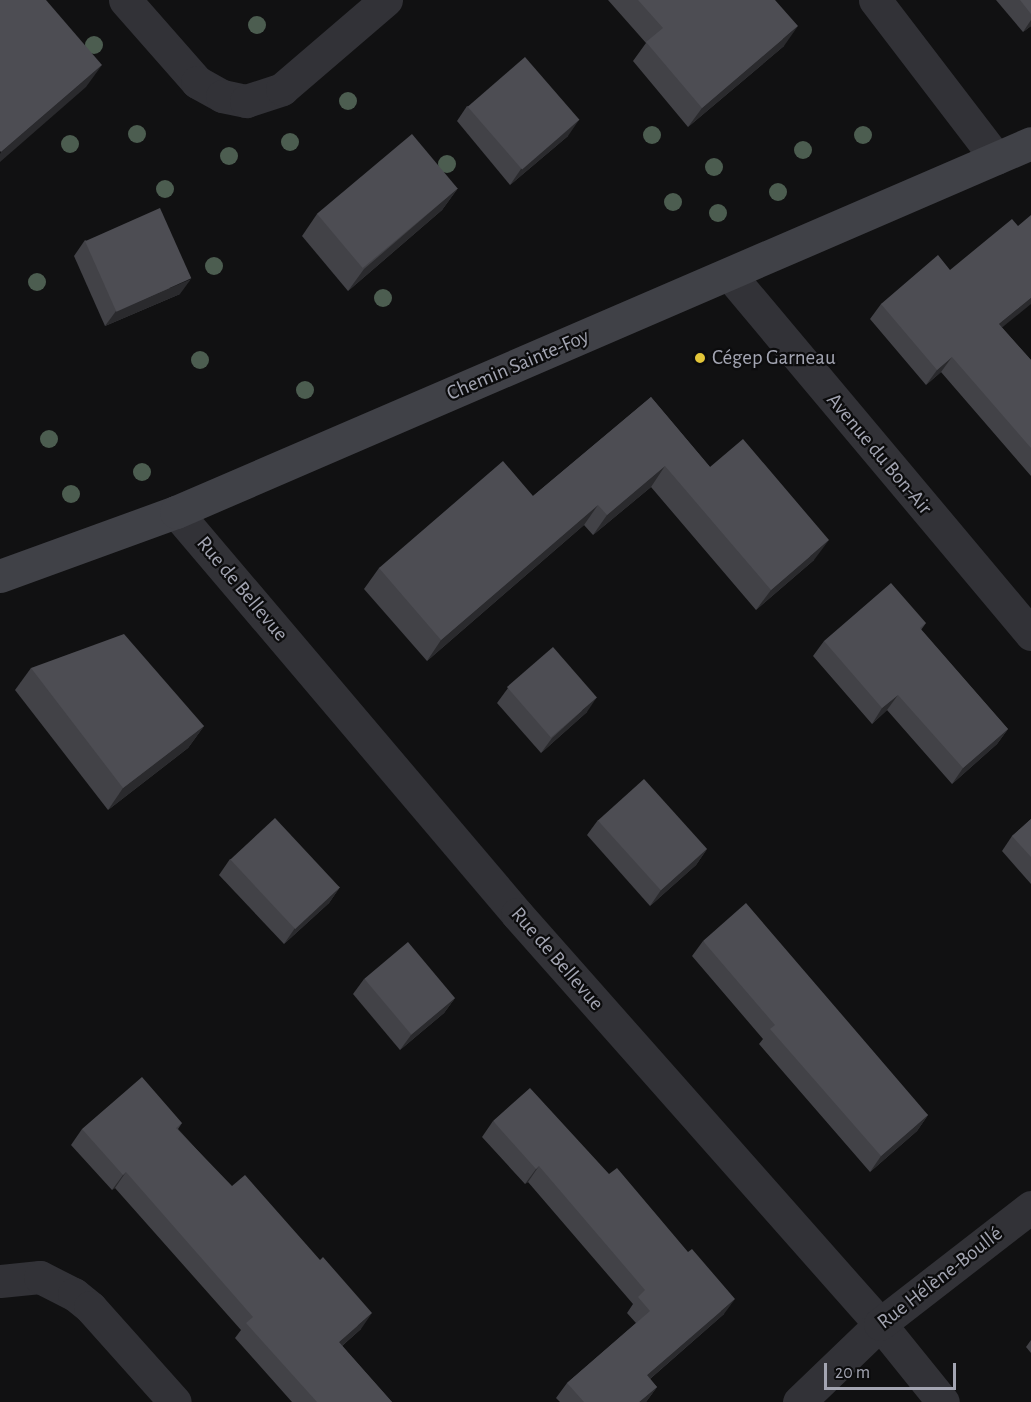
<!DOCTYPE html>
<meta charset="utf-8">
<style>
body{margin:0}
#map{position:relative;width:1031px;height:1402px;overflow:hidden;background:#111112;font-family:"Alegreya Sans",sans-serif}
div>[style]{position:absolute}
.street>*{height:33px;margin:-16.5px;padding:0 16.5px;transform-origin:16.5px;border-radius:16.5px;background:#323237}
.secondary>*{height:33px;margin:-16.5px;padding:0 16.5px;transform-origin:16.5px;border-radius:16.5px;background:#404147}
.trees>*{width:18px;height:18px;margin:-9px;border-radius:50%;background:#4c5d50}
.wall>*{inset:0;background:#424247}
.shaded-wall>*{inset:0;background:#2a2a2d}
.building>*{inset:0;background:#4d4d53;transform-origin:0 0}
.dots>*{width:16px;height:16px;translate:-50% -50%;box-sizing:border-box;border:3px solid #0c0c0d;border-radius:50%}
span{translate:-50% -50%;white-space:nowrap;text-align:center;line-height:1.15;-webkit-text-stroke:4.5px #0c0c0d;paint-order:stroke}
.poi-label{font-size:21px;color:#a3a5b2}
.left{translate:0 -50%;text-align:left}
.street-label{font-size:21px;color:#a3a5b2}
.scale{position:absolute;left:824px;top:1363px;width:132px;height:27px;box-sizing:border-box;border:3px solid #a3a5b2;border-top:0;padding-left:8px;font-size:18px;line-height:21px;white-space:nowrap;color:#a3a5b2;-webkit-text-stroke:4px #0c0c0d;paint-order:stroke}
</style>
<div id="map">
<div class="street">
<div style="left:125px;top:0;width:109px;rotate:48.7deg"></div>
<div style="left:197px;top:82px;width:29px;rotate:29deg"></div>
<div style="left:222px;top:96px;width:25px;rotate:12deg"></div>
<div style="left:246px;top:101px;width:38px;rotate:-18deg"></div>
<div style="left:282px;top:89px;width:137px;rotate:-40.6deg"></div>
<div style="left:875px;top:0;width:199px;rotate:52.6deg"></div>
<div style="left:729px;top:274px;width:470px;rotate:50deg"></div>
<div style="left:176px;top:512px;width:527px;rotate:49.69deg"></div>
<div style="left:517px;top:914px;width:548px;rotate:48.48deg"></div>
<div style="left:880px;top:1324px;width:100px;rotate:51.1deg"></div>
<div style="left:0;top:1281px;width:40px;rotate:-5.7deg"></div>
<div style="left:40px;top:1277px;width:38px;rotate:27deg"></div>
<div style="left:74px;top:1294px;width:21px;rotate:39deg"></div>
<div style="left:90px;top:1307px;width:127px;rotate:48.2deg"></div>
<div style="left:799px;top:1402px;width:112px;rotate:-43.9deg"></div>
<div style="left:880px;top:1324px;width:191px;rotate:-37.8deg"></div>
</div>
<div class="secondary">
<div style="left:0;top:576px;width:187px;rotate:-20deg"></div>
<div style="left:176px;top:512px;width:931px;rotate:-23.34deg"></div>
</div>
<div class="trees">
<div style="left:257px;top:25px"></div>
<div style="left:94px;top:45px"></div>
<div style="left:348px;top:101px"></div>
<div style="left:137px;top:134px"></div>
<div style="left:652px;top:135px"></div>
<div style="left:863px;top:135px"></div>
<div style="left:290px;top:142px"></div>
<div style="left:70px;top:144px"></div>
<div style="left:803px;top:150px"></div>
<div style="left:229px;top:156px"></div>
<div style="left:447px;top:164px"></div>
<div style="left:714px;top:167px"></div>
<div style="left:165px;top:189px"></div>
<div style="left:778px;top:192px"></div>
<div style="left:673px;top:202px"></div>
<div style="left:718px;top:213px"></div>
<div style="left:214px;top:266px"></div>
<div style="left:37px;top:282px"></div>
<div style="left:383px;top:298px"></div>
<div style="left:200px;top:360px"></div>
<div style="left:305px;top:390px"></div>
<div style="left:49px;top:439px"></div>
<div style="left:142px;top:472px"></div>
<div style="left:71px;top:494px"></div>
</div>
<div class="wall">
<div style="clip-path:polygon(608px 0,775px 0,784px 46px,688px 127px,633px 61px,646px 43px)"></div>
<div style="clip-path:polygon(996px 0,1031px 0,1031px 26px,1023px 32px)"></div>
<div style="clip-path:polygon(467px 106px,568px 136px,510px 185px,457px 121px)"></div>
<div style="clip-path:polygon(458px 188px,442px 210px,348px 291px,302px 236px,317px 214px)"></div>
<div style="clip-path:polygon(85px 240px,180px 294px,105px 326px,74px 256px)"></div>
<div style="clip-path:polygon(950px 270px,1031px 360px,1031px 476px,941px 372px,926px 385px,870px 319px,881px 304px)"></div>
<div style="clip-path:polygon(651px 397px,710px 467px,814px 560px,756px 610px,651px 487px,593px 535px,584px 525px,427px 661px,364px 589px,379px 568px,533px 496px)"></div>
<div style="clip-path:polygon(926px 623px,921px 630px,1008px 729px,997px 744px,952px 784px,887px 710px,872px 724px,813px 656px,824px 641px)"></div>
<div style="clip-path:polygon(31px 668px,204px 726px,188px 748px,108px 810px,15px 690px)"></div>
<div style="clip-path:polygon(508px 688px,587px 712px,541px 753px,497px 703px)"></div>
<div style="clip-path:polygon(1031px 819px,1031px 884px,1002px 851px,1012px 836px)"></div>
<div style="clip-path:polygon(598px 820px,707px 849px,696px 865px,650px 906px,587px 835px)"></div>
<div style="clip-path:polygon(230px 859px,340px 887px,329px 903px,284px 944px,219px 875px)"></div>
<div style="clip-path:polygon(703px 941px,928px 1115px,917px 1131px,870px 1172px,759px 1044px,763px 1039px,692px 956px)"></div>
<div style="clip-path:polygon(364px 979px,455px 998px,444px 1013px,400px 1050px,353px 994px)"></div>
<div style="clip-path:polygon(493px 1121px,724px 1314px,650px 1379px,657px 1387px,646px 1402px,560px 1402px,556px 1398px,567px 1383px,636px 1323px,627px 1313px,633px 1304px,528px 1182px,525px 1184px,482px 1137px)"></div>
<div style="clip-path:polygon(182px 1123px,178px 1129px,361px 1329px,342px 1346px,392px 1402px,292px 1402px,235px 1338px,241px 1330px,115px 1188px,112px 1190px,71px 1145px,82px 1129px)"></div>
<div style="clip-path:polygon(1031px 1340px,1031px 1353px,1026px 1347px)"></div>
</div>
<div class="shaded-wall">
<div style="clip-path:polygon(1031px 20px,1031px 26px,1023px 32px)"></div>
<div style="clip-path:polygon(798px 26px,784px 46px,688px 127px,702px 108px)"></div>
<div style="clip-path:polygon(102px 65px,86px 87px,0 162px,0 154px,1px 152px)"></div>
<div style="clip-path:polygon(579px 120px,568px 136px,510px 185px,521px 169px)"></div>
<div style="clip-path:polygon(458px 188px,442px 210px,348px 291px,364px 269px)"></div>
<div style="clip-path:polygon(191px 279px,180px 294px,105px 326px,116px 311px)"></div>
<div style="clip-path:polygon(1031px 298px,1031px 304px,988px 339px,999px 324px)"></div>
<div style="clip-path:polygon(952px 357px,941px 372px,926px 385px,937px 370px)"></div>
<div style="clip-path:polygon(665px 466px,651px 487px,593px 535px,607px 515px)"></div>
<div style="clip-path:polygon(598px 505px,584px 525px,427px 661px,441px 640px)"></div>
<div style="clip-path:polygon(829px 540px,814px 560px,756px 610px,771px 590px)"></div>
<div style="clip-path:polygon(898px 695px,887px 710px,872px 724px,882px 708px)"></div>
<div style="clip-path:polygon(597px 697px,587px 712px,541px 753px,552px 738px)"></div>
<div style="clip-path:polygon(204px 726px,188px 748px,108px 810px,123px 788px)"></div>
<div style="clip-path:polygon(1008px 729px,997px 744px,952px 784px,963px 768px)"></div>
<div style="clip-path:polygon(707px 849px,696px 865px,650px 906px,661px 890px)"></div>
<div style="clip-path:polygon(340px 887px,329px 903px,284px 944px,295px 928px)"></div>
<div style="clip-path:polygon(455px 998px,444px 1013px,400px 1050px,411px 1035px)"></div>
<div style="clip-path:polygon(928px 1115px,917px 1131px,870px 1172px,881px 1156px)"></div>
<div style="clip-path:polygon(539px 1166px,528px 1182px,525px 1184px,536px 1169px)"></div>
<div style="clip-path:polygon(126px 1172px,115px 1188px,112px 1190px,123px 1175px)"></div>
<div style="clip-path:polygon(735px 1299px,724px 1314px,636px 1391px,647px 1375px)"></div>
<div style="clip-path:polygon(372px 1313px,361px 1329px,328px 1358px,339px 1342px)"></div>
<div style="clip-path:polygon(657px 1387px,646px 1402px,639px 1402px)"></div>
</div>
<div class="building">
<div style="clip-path:polygon(0 0,46px 0,102px 65px,1px 152px,0 151px)"></div>
<div style="clip-path:polygon(638px 0,775px 0,798px 26px,702px 108px,646px 42px,663px 28px)"></div>
<div style="clip-path:polygon(1020px 0,1031px 0,1031px 14px)"></div>
<div style="left:525px;top:57px;width:83px;height:76px;rotate:49deg"></div>
<div style="left:412px;top:134px;width:71px;height:124px;rotate:50deg"></div>
<div style="left:160px;top:208px;width:77px;height:82px;rotate:66deg"></div>
<div style="clip-path:polygon(1031px 215px,1031px 298px,999px 324px,1031px 360px,1031px 448px,952px 357px,937px 370px,881px 304px,938px 255px,950px 270px,1012px 219px,1018px 226px)"></div>
<div style="clip-path:polygon(651px 397px,710px 467px,743px 439px,829px 540px,771px 590px,665px 466px,607px 515px,598px 505px,441px 640px,379px 568px,503px 461px,533px 496px)"></div>
<div style="clip-path:polygon(891px 583px,926px 623px,920px 628px,1008px 729px,963px 768px,898px 695px,882px 708px,824px 641px)"></div>
<div style="clip-path:polygon(124px 634px,204px 726px,123px 788px,31px 668px)"></div>
<div style="left:553px;top:647px;width:67px;height:61px;rotate:49deg"></div>
<div style="left:644px;top:779px;width:94px;height:62px;rotate:48deg"></div>
<div style="left:275px;top:818px;width:95px;height:61px;rotate:47deg"></div>
<div style="clip-path:polygon(1031px 819px,1031px 857px,1012px 836px)"></div>
<div style="clip-path:polygon(746px 903px,928px 1115px,881px 1156px,770px 1029px,775px 1025px,703px 941px)"></div>
<div style="left:408px;top:942px;width:73px;height:57px;rotate:50deg"></div>
<div style="clip-path:polygon(142px 1077px,182px 1123px,176px 1128px,232px 1186px,245px 1175px,320px 1260px,323px 1257px,372px 1313px,339px 1342px,392px 1402px,317px 1402px,246px 1323px,253px 1317px,126px 1172px,123px 1175px,82px 1129px)"></div>
<div style="clip-path:polygon(530px 1088px,609px 1174px,617px 1168px,688px 1252px,692px 1249px,735px 1299px,647px 1375px,657px 1387px,639px 1402px,584px 1402px,567px 1383px,650px 1311px,638px 1297px,645px 1290px,539px 1166px,536px 1169px,493px 1121px)"></div>
</div>
<div class="dots">
<div style="left:700px;top:358px;background:#e3c639"></div>
</div>
<div class="poi-label">
<span class="left" style="left:712px;top:358px">Cégep Garneau</span>
</div>
<div class="street-label">
<span style="left:518px;top:365px;rotate:-23deg">Chemin Sainte-Foy</span>
<span style="left:879px;top:454px;rotate:50deg">Avenue du Bon-Air</span>
<span style="left:242px;top:589px;rotate:50deg">Rue de Bellevue</span>
<span style="left:557px;top:959px;rotate:49deg">Rue de Bellevue</span>
<span style="left:940px;top:1278px;rotate:-38deg">Rue Hélène-Boullé</span>
</div>
<div class="scale">20 m</div>
</div>
